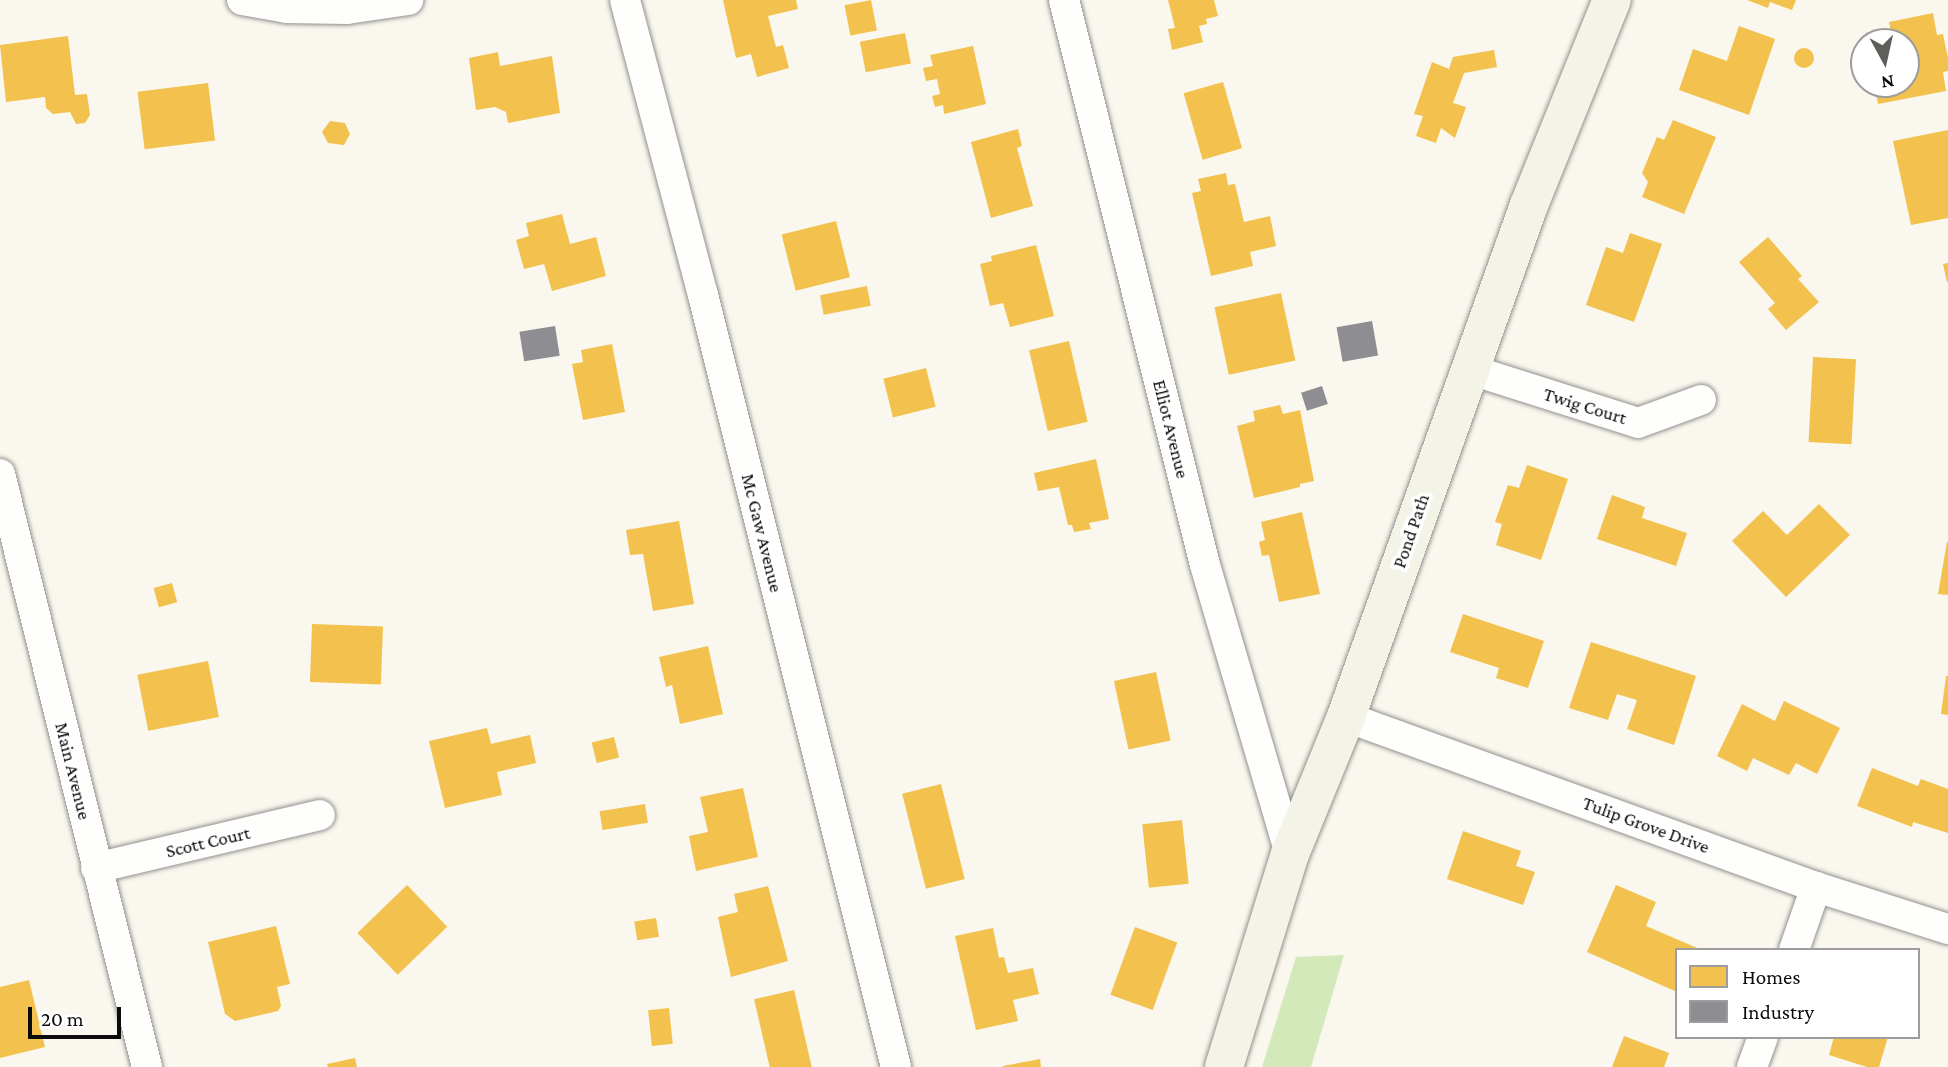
<!DOCTYPE html>
<style>
body{margin:0}
#map{position:relative;width:1948px;height:1067px;overflow:hidden;background:#faf7ef;font-family:"Crimson Pro",serif}
div>[style]{position:absolute}
.forest>*{inset:0;background:#d4e9ba}
.homes>*{inset:0;background:#f2c14e;transform-origin:0 0}
.round{border-radius:50%}
.industry>*{inset:0;background:#8d8d92;transform-origin:0 0}
.roads{filter:drop-shadow(0 0 2px #93918e) drop-shadow(0 0 2px #93918e)}
.street>*{height:30px;margin:-15px;padding:0 15px;transform-origin:15px;border-radius:15px;background:#fefefd}
.secondary>*{height:38px;margin:-19px;padding:0 19px;transform-origin:19px;border-radius:19px;background:#f4f3e8}
span{translate:-50% -50%;white-space:nowrap;text-align:center;line-height:1.15;-webkit-text-stroke:7px #fff;paint-order:stroke}
.street-label{font-size:19px;color:#0b0b0b}
.legend{position:absolute;left:1675px;top:948px;width:245px;height:91px;box-sizing:border-box;background:#fff;border:2px solid #9d9d9d;margin:0;padding:9px 12px;list-style:none;font-size:21px;color:#0b0b0b}
.legend li{display:flex;align-items:center;gap:14px;height:35px}
.legend b{width:35px;border:2px solid #9d9d9d}
.north{position:absolute;left:1850px;top:28px;width:70px;height:70px;box-sizing:border-box;background:#fff;border:2px solid #9d9d9d;border-radius:50%;rotate:172deg;font-size:19px;font-weight:700;line-height:28px;text-align:center;color:#0b0b0b}
.north::after{content:'';display:block;margin:auto;width:24px;height:32px;background:#5f5e5b;clip-path:polygon(50% 0,100% 100%,50% 72%,0 100%)}
.scale{position:absolute;left:28px;top:1007px;width:93px;height:32px;box-sizing:border-box;border:4px solid #0b0b0b;border-top:0;padding-left:9px;font-size:21px;line-height:24px;white-space:nowrap;color:#0b0b0b;-webkit-text-stroke:5px #fff;paint-order:stroke}
</style>
<div id="map">
<div class="forest">
<div style="clip-path:polygon(1344px 955px,1311px 1067px,1262px 1067px,1296px 957px)"></div>
</div>
<div class="homes">
<div style="clip-path:polygon(723px 0,796px 0,798px 9px,768px 16px,776px 47px,783px 45px,789px 68px,757px 77px,751px 54px,736px 58px)"></div>
<div style="left:871px;top:0;width:31px;height:27px;rotate:79deg"></div>
<div style="clip-path:polygon(1168px 0,1214px 0,1218px 16px,1206px 19px,1207px 24px,1199px 26px,1203px 42px,1172px 50px,1168px 29px,1175px 28px)"></div>
<div style="clip-path:polygon(1747px 0,1796px 0,1792px 10px,1770px 2px,1768px 8px)"></div>
<div style="clip-path:polygon(1933px 13px,1937px 35px,1943px 34px,1948px 58px,1948px 71px,1943px 72px,1946px 91px,1878px 104px,1874px 84px,1906px 84px,1906px 42px,1893px 42px,1889px 22px)"></div>
<div style="clip-path:polygon(1739px 26px,1775px 39px,1749px 115px,1679px 90px,1693px 49px,1727px 61px)"></div>
<div style="left:905px;top:33px;width:31px;height:46px;rotate:79deg"></div>
<div style="clip-path:polygon(68px 36px,75px 95px,87px 94px,90px 115px,85px 123px,76px 124px,70px 112px,53px 114px,46px 108px,45px 97px,6px 102px,0 45px)"></div>
<div style="clip-path:polygon(973px 46px,986px 104px,944px 114px,943px 105px,935px 107px,932px 96px,940px 94px,937px 79px,926px 81px,923px 68px,933px 66px,930px 55px)"></div>
<div class="round" style="left:1794px;top:48px;width:20px;height:20px"></div>
<div style="clip-path:polygon(1494px 50px,1497px 67px,1464px 73px,1453px 103px,1466px 107px,1455px 138px,1441px 128px,1436px 143px,1416px 136px,1423px 116px,1414px 114px,1432px 62px,1449px 69px,1453px 57px)"></div>
<div style="clip-path:polygon(498px 52px,500px 66px,552px 56px,560px 113px,508px 123px,506px 112px,495px 107px,476px 110px,469px 58px)"></div>
<div style="left:1223px;top:82px;width:69px;height:41px;rotate:74deg"></div>
<div style="left:208px;top:83px;width:58px;height:71px;rotate:83deg"></div>
<div style="clip-path:polygon(1673px 120px,1716px 137px,1684px 214px,1642px 197px,1648px 182px,1642px 173px,1657px 137px,1664px 140px)"></div>
<div style="clip-path:polygon(330px 121px,345px 123px,350px 134px,344px 145px,328px 143px,322px 132px)"></div>
<div style="clip-path:polygon(1018px 129px,1022px 146px,1017px 148px,1033px 206px,991px 218px,971px 142px)"></div>
<div style="clip-path:polygon(1948px 130px,1948px 218px,1911px 225px,1893px 141px)"></div>
<div style="clip-path:polygon(1226px 173px,1228px 185px,1235px 184px,1244px 222px,1270px 216px,1276px 246px,1250px 252px,1253px 266px,1211px 276px,1192px 193px,1201px 191px,1198px 179px)"></div>
<div style="clip-path:polygon(562px 214px,570px 244px,596px 237px,606px 276px,552px 291px,544px 264px,524px 269px,516px 240px,529px 236px,526px 223px)"></div>
<div style="left:836px;top:221px;width:58px;height:56px;rotate:76deg"></div>
<div style="clip-path:polygon(1630px 233px,1662px 244px,1634px 322px,1586px 305px,1606px 247px,1623px 253px)"></div>
<div style="clip-path:polygon(1768px 237px,1802px 276px,1798px 279px,1819px 302px,1786px 330px,1768px 309px,1775px 303px,1739px 262px)"></div>
<div style="clip-path:polygon(1036px 245px,1054px 316px,1010px 327px,1003px 303px,990px 306px,980px 264px,992px 261px,991px 256px)"></div>
<div style="clip-path:polygon(1948px 263px,1948px 282px,1947px 282px,1943px 264px)"></div>
<div style="left:867px;top:286px;width:20px;height:48px;rotate:79deg"></div>
<div style="left:1281px;top:293px;width:69px;height:68px;rotate:78deg"></div>
<div style="left:1069px;top:341px;width:83px;height:41px;rotate:77deg"></div>
<div style="clip-path:polygon(612px 344px,625px 412px,583px 420px,572px 364px,583px 362px,581px 350px)"></div>
<div style="left:1813px;top:357px;width:43px;height:85px;rotate:3deg"></div>
<div style="left:926px;top:368px;width:40px;height:44px;rotate:76deg"></div>
<div style="clip-path:polygon(1280px 405px,1283px 414px,1300px 410px,1314px 481px,1300px 484px,1300px 487px,1254px 498px,1237px 426px,1255px 421px,1253px 411px)"></div>
<div style="clip-path:polygon(1096px 459px,1109px 519px,1089px 523px,1091px 529px,1074px 532px,1072px 525px,1068px 525px,1059px 487px,1038px 491px,1034px 473px)"></div>
<div style="clip-path:polygon(1527px 465px,1568px 479px,1541px 560px,1496px 545px,1502px 524px,1495px 522px,1508px 485px,1519px 488px)"></div>
<div style="clip-path:polygon(1612px 495px,1645px 507px,1642px 518px,1687px 533px,1676px 566px,1597px 539px)"></div>
<div style="clip-path:polygon(1819px 504px,1850px 535px,1786px 597px,1732px 541px,1763px 511px,1787px 535px)"></div>
<div style="clip-path:polygon(1302px 512px,1320px 594px,1279px 602px,1269px 555px,1262px 556px,1259px 542px,1265px 540px,1261px 522px)"></div>
<div style="clip-path:polygon(679px 521px,694px 604px,653px 611px,643px 554px,630px 555px,626px 530px)"></div>
<div style="clip-path:polygon(1947px 542px,1948px 542px,1948px 595px,1938px 594px)"></div>
<div style="left:172px;top:583px;width:20px;height:19px;rotate:75deg"></div>
<div style="clip-path:polygon(1463px 614px,1544px 641px,1528px 688px,1496px 678px,1499px 668px,1450px 652px)"></div>
<div style="left:312px;top:624px;width:71px;height:58px;rotate:2deg"></div>
<div style="clip-path:polygon(1591px 642px,1696px 676px,1674px 745px,1627px 729px,1637px 700px,1617px 694px,1608px 720px,1569px 708px)"></div>
<div style="clip-path:polygon(708px 646px,723px 714px,680px 724px,672px 685px,666px 687px,659px 657px)"></div>
<div style="left:208px;top:661px;width:57px;height:72px;rotate:79deg"></div>
<div style="left:1156px;top:672px;width:70px;height:43px;rotate:78deg"></div>
<div style="clip-path:polygon(1946px 676px,1948px 676px,1948px 715px,1941px 714px)"></div>
<div style="clip-path:polygon(1784px 701px,1840px 728px,1817px 774px,1796px 763px,1789px 775px,1753px 758px,1747px 771px,1717px 756px,1742px 704px,1775px 721px)"></div>
<div style="clip-path:polygon(487px 728px,491px 744px,530px 735px,536px 763px,497px 772px,502px 795px,445px 808px,429px 741px)"></div>
<div style="left:614px;top:737px;width:21px;height:23px;rotate:76deg"></div>
<div style="clip-path:polygon(1872px 768px,1918px 786px,1921px 779px,1948px 789px,1948px 833px,1913px 822px,1912px 827px,1857px 806px)"></div>
<div style="left:941px;top:784px;width:98px;height:40px;rotate:76deg"></div>
<div style="clip-path:polygon(743px 788px,758px 857px,696px 871px,689px 836px,708px 832px,700px 797px)"></div>
<div style="left:645px;top:804px;width:19px;height:46px;rotate:81deg"></div>
<div style="left:1182px;top:820px;width:64px;height:40px;rotate:84deg"></div>
<div style="clip-path:polygon(1463px 831px,1521px 851px,1516px 866px,1535px 872px,1523px 905px,1447px 879px)"></div>
<div style="left:407px;top:885px;width:58px;height:69px;rotate:46deg"></div>
<div style="clip-path:polygon(1616px 885px,1656px 902px,1646px 926px,1702px 950px,1677px 950px,1677px 992px,1587px 952px)"></div>
<div style="clip-path:polygon(768px 886px,788px 961px,731px 977px,718px 917px,738px 912px,734px 894px)"></div>
<div style="left:656px;top:918px;width:19px;height:22px;rotate:81deg"></div>
<div style="clip-path:polygon(276px 926px,290px 984px,277px 987px,281px 1006px,278px 1011px,235px 1021px,225px 1014px,208px 942px)"></div>
<div style="left:1135px;top:927px;width:45px;height:72px;rotate:20deg"></div>
<div style="clip-path:polygon(993px 928px,999px 958px,1004px 957px,1008px 973px,1033px 968px,1039px 994px,1013px 1000px,1018px 1021px,976px 1030px,955px 936px)"></div>
<div style="clip-path:polygon(29px 980px,45px 1047px,0 1058px,0 987px)"></div>
<div style="left:794px;top:990px;width:79px;height:41px;rotate:77deg"></div>
<div style="left:669px;top:1008px;width:36px;height:21px;rotate:84deg"></div>
<div style="clip-path:polygon(1624px 1036px,1669px 1053px,1664px 1067px,1612px 1067px)"></div>
<div style="clip-path:polygon(1834px 1037px,1888px 1037px,1879px 1067px,1867px 1067px,1829px 1055px)"></div>
<div style="clip-path:polygon(355px 1058px,357px 1067px,328px 1067px,327px 1064px)"></div>
<div style="clip-path:polygon(1040px 1059px,1041px 1067px,1003px 1067px,1003px 1066px)"></div>
</div>
<div class="industry">
<div style="left:1372px;top:321px;width:35px;height:36px;rotate:80deg"></div>
<div style="left:555px;top:326px;width:30px;height:36px;rotate:81deg"></div>
<div style="left:1322px;top:386px;width:19px;height:22px;rotate:72deg"></div>
</div>
<div class="roads">
<div class="street">
<div style="left:242px;top:0;width:46px;rotate:10.1deg"></div>
<div style="left:287px;top:8px;width:60px;rotate:1deg"></div>
<div style="left:347px;top:9px;width:62px;rotate:-8.4deg"></div>
<div style="left:625px;top:0;width:305px;rotate:75.2deg"></div>
<div style="left:703px;top:295px;width:796px;rotate:75.96deg"></div>
<div style="left:1064px;top:0;width:582px;rotate:75.99deg"></div>
<div style="left:1205px;top:565px;width:301px;rotate:73.6deg"></div>
<div style="left:1468px;top:369px;width:178px;rotate:17.6deg"></div>
<div style="left:1638px;top:423px;width:67px;rotate:-20.1deg"></div>
<div style="left:0;top:474px;width:611px;rotate:76.08deg"></div>
<div style="left:1346px;top:717px;width:500px;rotate:19.9deg"></div>
<div style="left:1816px;top:887px;width:139px;rotate:17.7deg"></div>
<div style="left:96px;top:868px;width:230px;rotate:-13.3deg"></div>
<div style="left:1794px;top:950px;width:67px;rotate:-70.8deg"></div>
<div style="left:1752px;top:1067px;width:32px;rotate:-70deg"></div>
</div>
<div class="secondary">
<div style="left:1224px;top:1067px;width:223px;rotate:-72.8deg"></div>
<div style="left:1290px;top:854px;width:148px;rotate:-67.8deg"></div>
<div style="left:1346px;top:717px;width:544px;rotate:-70.33deg"></div>
<div style="left:1529px;top:205px;width:221px;rotate:-68deg"></div>
</div>
</div>
<div class="street-label">
<span style="left:1585px;top:406px;rotate:17deg">Twig Court</span>
<span style="left:1171px;top:429px;rotate:76deg">Elliot Avenue</span>
<span style="left:1411px;top:531px;rotate:-71deg">Pond Path</span>
<span style="left:762px;top:533px;rotate:76deg">Mc Gaw Avenue</span>
<span style="left:73px;top:771px;rotate:76deg">Main Avenue</span>
<span style="left:1646px;top:825px;rotate:20deg">Tulip Grove Drive</span>
<span style="left:208px;top:842px;rotate:-13deg">Scott Court</span>
</div>
<ul class="legend">
<li><b style="height:19px;background:#f2c14e"></b>Homes</li>
<li><b style="height:19px;background:#8d8d92"></b>Industry</li>
</ul>
<div class="north">N</div>
<div class="scale">20 m</div>
</div>
